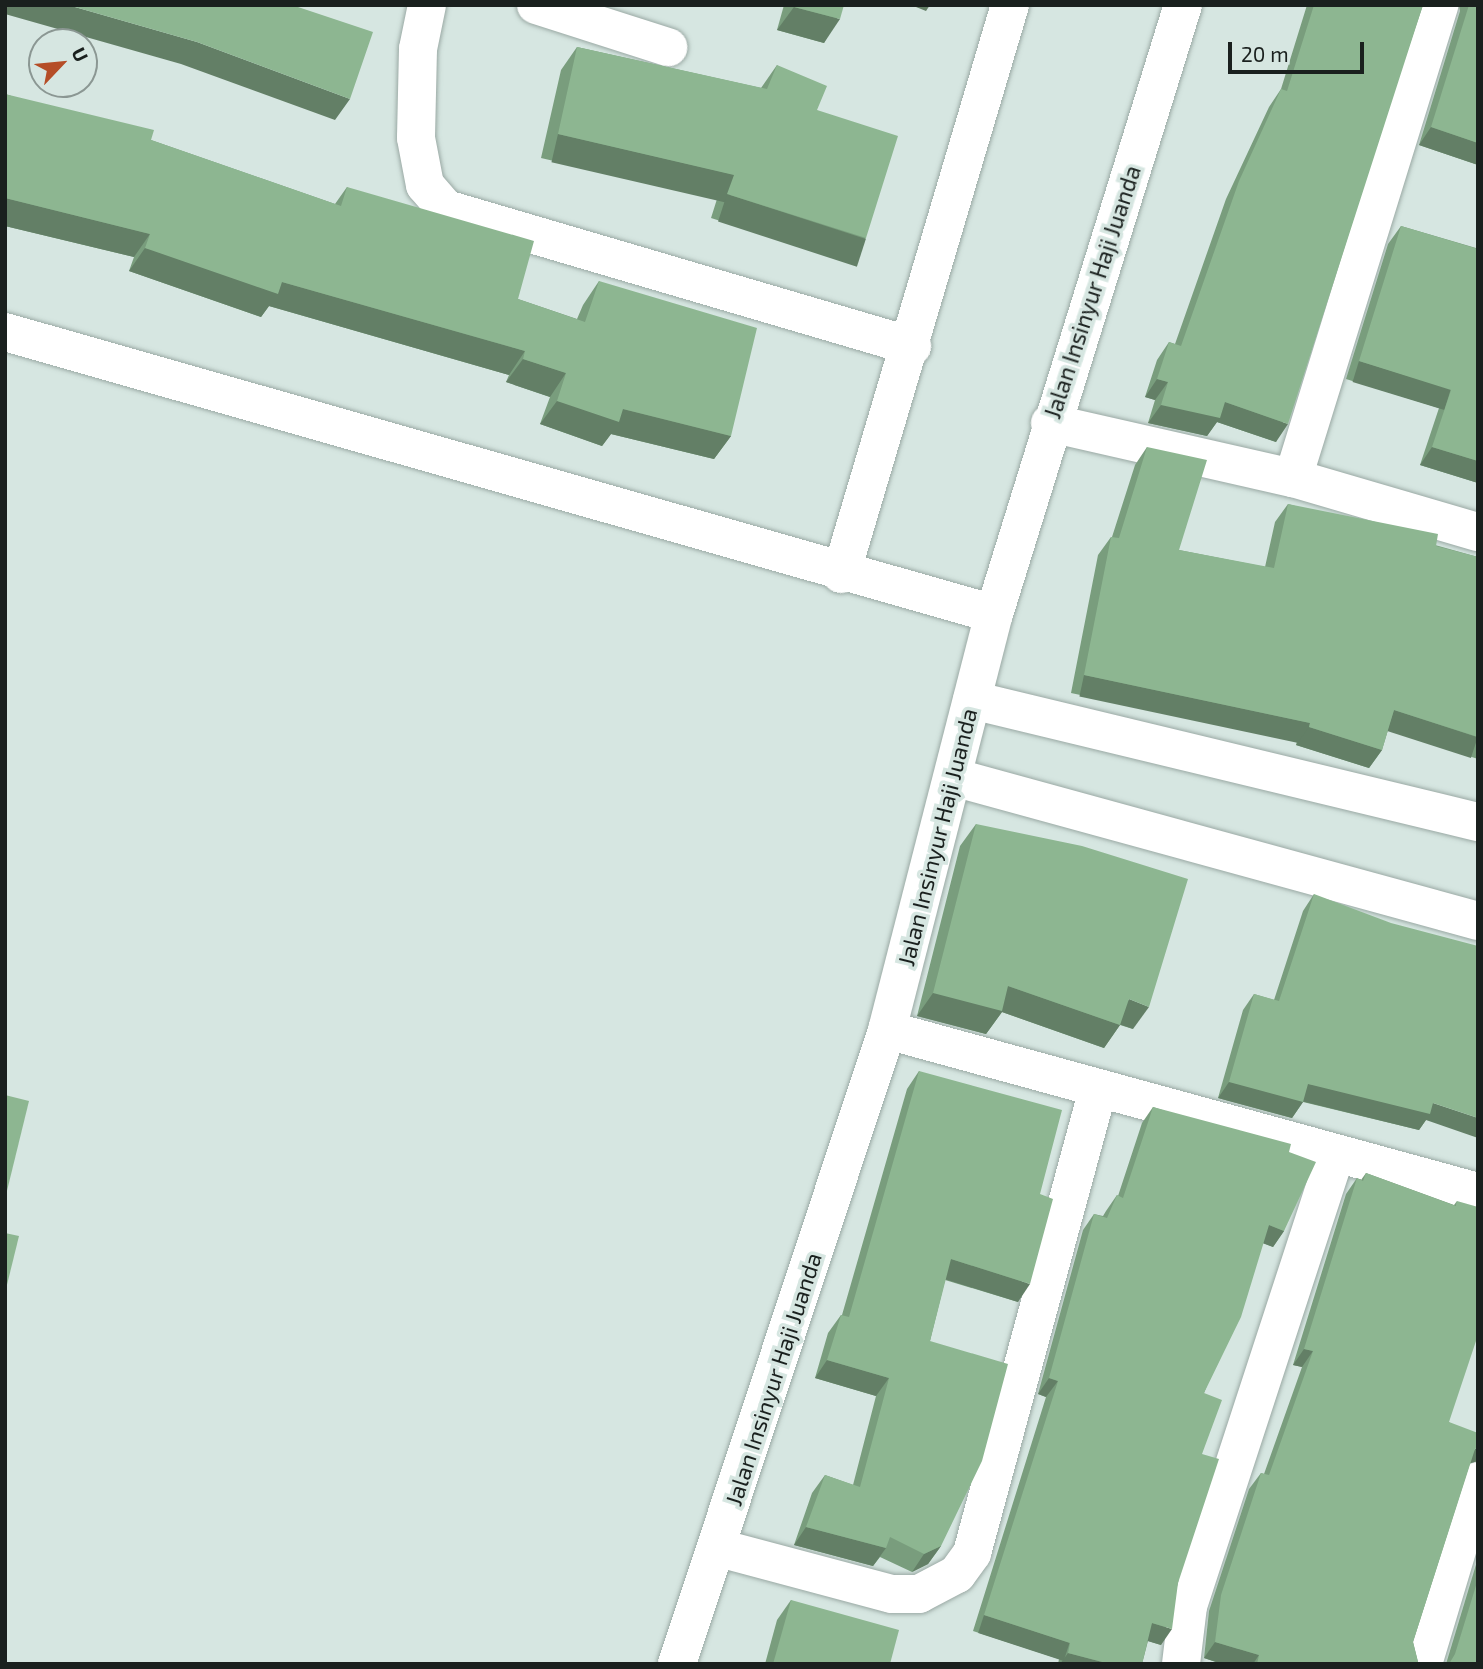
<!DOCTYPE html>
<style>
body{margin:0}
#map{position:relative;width:1483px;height:1669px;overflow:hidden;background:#d6e6e1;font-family:"Exo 2",sans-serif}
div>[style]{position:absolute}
.roads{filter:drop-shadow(0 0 2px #9aa9a4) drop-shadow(0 0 2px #9aa9a4)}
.minor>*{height:38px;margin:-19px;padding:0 19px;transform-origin:19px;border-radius:19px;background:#fff}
.wall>*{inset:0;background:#799d7d}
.shaded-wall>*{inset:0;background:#637f66;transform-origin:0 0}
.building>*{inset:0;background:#8db691}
span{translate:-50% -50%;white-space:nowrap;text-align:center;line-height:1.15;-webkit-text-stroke:7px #d6e6e1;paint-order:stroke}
.street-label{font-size:23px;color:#1a201e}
.frame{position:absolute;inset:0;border:7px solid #1a201e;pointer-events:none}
.north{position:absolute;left:28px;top:28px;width:70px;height:70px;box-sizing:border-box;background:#d6e6e1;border:2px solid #8b9793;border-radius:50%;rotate:64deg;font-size:19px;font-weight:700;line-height:28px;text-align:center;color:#1a201e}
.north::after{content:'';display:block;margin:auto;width:24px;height:32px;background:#b54d27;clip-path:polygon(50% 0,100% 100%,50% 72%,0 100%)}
.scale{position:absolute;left:1228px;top:42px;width:136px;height:32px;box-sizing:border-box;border:4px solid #1a201e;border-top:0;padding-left:9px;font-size:21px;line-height:24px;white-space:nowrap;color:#1a201e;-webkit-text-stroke:5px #d6e6e1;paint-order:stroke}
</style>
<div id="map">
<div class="roads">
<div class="minor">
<div style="left:427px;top:5px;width:45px;rotate:101.6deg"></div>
<div style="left:418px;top:49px;width:89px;rotate:91.3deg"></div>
<div style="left:416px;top:138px;width:48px;rotate:79.2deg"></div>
<div style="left:425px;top:185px;width:32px;rotate:49deg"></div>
<div style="left:446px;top:209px;width:486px;rotate:16.4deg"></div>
<div style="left:536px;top:5px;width:139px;rotate:17.7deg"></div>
<div style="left:5px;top:332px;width:1028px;rotate:15.91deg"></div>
<div style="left:1050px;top:423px;width:249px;rotate:12.8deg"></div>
<div style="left:1293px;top:478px;width:193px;rotate:16.3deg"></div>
<div style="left:1293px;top:478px;width:495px;rotate:-72.8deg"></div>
<div style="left:841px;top:574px;width:594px;rotate:-73.46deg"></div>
<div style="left:972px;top:700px;width:520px;rotate:13.56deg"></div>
<div style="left:953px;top:777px;width:544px;rotate:15.34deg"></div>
<div style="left:887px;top:1030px;width:613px;rotate:15.33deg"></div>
<div style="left:719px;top:1548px;width:179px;rotate:14.9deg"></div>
<div style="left:892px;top:1594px;width:27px"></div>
<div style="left:919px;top:1594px;width:43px;rotate:-27.8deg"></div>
<div style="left:957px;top:1574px;width:26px;rotate:-54deg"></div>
<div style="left:972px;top:1553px;width:480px;rotate:-74.8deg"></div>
<div style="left:677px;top:1664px;width:668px;rotate:-71.67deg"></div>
<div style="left:887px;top:1030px;width:430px;rotate:-75.6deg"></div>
<div style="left:994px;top:614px;width:638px;rotate:-72.76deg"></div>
<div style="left:1181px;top:1664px;width:58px;rotate:-83.1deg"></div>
<div style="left:1188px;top:1606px;width:473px;rotate:-71.9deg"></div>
<div style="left:1423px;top:1664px;width:191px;rotate:-73.3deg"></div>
</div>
</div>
<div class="wall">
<div style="clip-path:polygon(784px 5px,844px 5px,824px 43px,777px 30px)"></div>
<div style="clip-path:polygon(1307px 5px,1423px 5px,1276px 442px,1217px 422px,1207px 436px,1148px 423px,1155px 400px,1145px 397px,1157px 360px,1169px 342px,1175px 344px,1226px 199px,1269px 107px,1281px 89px)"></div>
<div style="clip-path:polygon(1459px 5px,1478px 5px,1478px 165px,1419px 145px,1460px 11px)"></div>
<div style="clip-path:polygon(577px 47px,761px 88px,777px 65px,817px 110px,866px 238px,849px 262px,711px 218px,717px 199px,541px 158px,561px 70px)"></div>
<div style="clip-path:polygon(5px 94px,151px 140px,335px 204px,347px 187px,518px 299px,577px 319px,583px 305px,599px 281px,731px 436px,714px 459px,611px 434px,602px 446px,540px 424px,550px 397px,506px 382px,509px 375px,269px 306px,261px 317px,129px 271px,134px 257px,5px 226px)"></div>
<div style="clip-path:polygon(1401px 226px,1476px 248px,1478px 245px,1478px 483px,1420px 465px,1439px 408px,1346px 379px,1388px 244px)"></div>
<div style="clip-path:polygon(1147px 447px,1179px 550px,1265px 567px,1275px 522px,1288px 504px,1478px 557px,1478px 759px,1388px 730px,1382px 750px,1369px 768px,1296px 745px,1297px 741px,1071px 693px,1098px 555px,1111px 537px,1112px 537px,1135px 465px)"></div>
<div style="clip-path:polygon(976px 824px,1133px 1029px,1120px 1025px,1104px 1048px,1002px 1012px,986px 1034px,917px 1016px,960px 846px)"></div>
<div style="clip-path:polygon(1314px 894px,1426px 1120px,1419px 1130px,1303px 1102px,1292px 1118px,1218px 1098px,1243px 1010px,1254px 994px,1274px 1000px,1303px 911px)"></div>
<div style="clip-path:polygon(919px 1071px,1040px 1194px,1018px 1302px,945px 1280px,930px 1341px,941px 1546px,928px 1564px,912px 1572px,880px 1557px,873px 1566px,794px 1545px,812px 1493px,825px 1475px,853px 1485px,876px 1396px,815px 1378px,828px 1333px,841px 1315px,842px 1315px,907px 1089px)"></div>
<div style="clip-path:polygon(1153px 1107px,1289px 1152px,1284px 1231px,1273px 1247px,1263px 1243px,1204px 1393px,1202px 1454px,1178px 1583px,1161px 1645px,1148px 1641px,1142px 1664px,1058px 1664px,1059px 1659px,973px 1631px,1046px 1397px,1038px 1394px,1083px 1230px,1094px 1214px,1103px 1216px,1106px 1211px,1117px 1195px,1118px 1196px,1142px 1123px)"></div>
<div style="clip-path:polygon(1366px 1173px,1454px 1205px,1457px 1201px,1449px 1422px,1478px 1461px,1470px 1463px,1413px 1642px,1418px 1662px,1420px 1664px,1222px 1664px,1204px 1658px,1209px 1611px,1249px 1489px,1261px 1473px,1264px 1474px,1302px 1367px,1293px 1365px,1346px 1194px,1357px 1178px,1361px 1180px)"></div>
<div style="clip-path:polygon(1478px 1558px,1478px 1664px,1446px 1664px)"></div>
<div style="clip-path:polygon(791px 1600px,890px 1664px,765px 1664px,777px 1620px)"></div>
</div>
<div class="shaded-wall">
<div style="clip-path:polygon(5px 5px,68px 5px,197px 42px,350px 99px,335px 120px,181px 64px,5px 14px)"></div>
<div style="clip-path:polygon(911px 5px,930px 5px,926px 11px)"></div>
<div style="clip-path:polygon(794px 7px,840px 19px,824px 43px,777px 30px)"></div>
<div style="clip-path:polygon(1431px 127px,1478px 143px,1478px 165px,1419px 145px)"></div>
<div style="left:558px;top:134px;width:181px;height:29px;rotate:13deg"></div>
<div style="left:727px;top:194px;width:146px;height:29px;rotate:18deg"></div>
<div style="clip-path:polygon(5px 198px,150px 234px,134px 257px,5px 226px)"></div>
<div style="clip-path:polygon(145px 248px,282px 282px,525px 351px,509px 375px,269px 306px,261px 317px,129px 271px)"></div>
<div style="clip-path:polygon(523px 359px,566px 373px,550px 397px,506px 382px)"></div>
<div style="left:1359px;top:361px;width:96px;height:22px;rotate:17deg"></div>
<div style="clip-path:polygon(1157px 379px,1168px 382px,1155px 400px,1145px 397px)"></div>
<div style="clip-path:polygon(557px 401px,623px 409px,731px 436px,714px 459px,611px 434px,602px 446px,540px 424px)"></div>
<div style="clip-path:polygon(1225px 402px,1288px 424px,1276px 442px,1217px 422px,1207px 436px,1148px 423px,1161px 405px)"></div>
<div style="clip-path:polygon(1432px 447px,1478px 461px,1478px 483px,1420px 465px)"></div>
<div style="left:1084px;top:675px;width:231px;height:22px;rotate:12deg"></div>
<div style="left:1394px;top:710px;width:88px;height:22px;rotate:18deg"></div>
<div style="clip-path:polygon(1309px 727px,1382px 750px,1369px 768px,1296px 745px)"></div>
<div style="clip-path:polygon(1008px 986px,1120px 1025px,1104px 1048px,1002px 1012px,986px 1034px,917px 1016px,933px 993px)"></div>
<div style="clip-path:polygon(1129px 999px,1149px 1007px,1133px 1029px,1113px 1022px)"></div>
<div style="clip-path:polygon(1229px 1082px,1308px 1084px,1433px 1103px,1478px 1118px,1478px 1138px,1426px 1120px,1419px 1130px,1301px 1101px,1303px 1102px,1292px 1118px,1218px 1098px)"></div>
<div style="clip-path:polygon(1269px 1225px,1284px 1231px,1273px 1247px,1257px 1241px)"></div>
<div style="clip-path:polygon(951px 1259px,1030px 1284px,1018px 1302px,938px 1277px)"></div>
<div style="clip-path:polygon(1304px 1349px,1313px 1351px,1302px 1367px,1293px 1365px)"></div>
<div style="clip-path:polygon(827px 1360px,889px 1378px,876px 1396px,815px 1378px)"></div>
<div style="clip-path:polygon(1049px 1378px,1058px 1381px,1046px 1397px,1038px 1394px)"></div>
<div style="clip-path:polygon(1478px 1448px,1478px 1461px,1464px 1465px,1475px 1449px)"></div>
<div style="clip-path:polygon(806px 1527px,886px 1548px,873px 1566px,794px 1545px)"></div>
<div style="clip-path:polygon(941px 1546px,928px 1564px,912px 1572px,924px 1554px)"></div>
<div style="left:984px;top:1615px;width:90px;height:19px;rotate:18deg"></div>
<div style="clip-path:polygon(1152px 1623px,1172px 1629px,1161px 1645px,1141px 1639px)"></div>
<div style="clip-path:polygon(1215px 1642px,1259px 1655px,1253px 1664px,1222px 1664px,1204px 1658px)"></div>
<div style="clip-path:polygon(1068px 1653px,1110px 1664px,1060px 1664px)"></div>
</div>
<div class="building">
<div style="clip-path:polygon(68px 5px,292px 5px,373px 32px,350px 99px,197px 42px)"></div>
<div style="clip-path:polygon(794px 5px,844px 5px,840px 19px,794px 7px)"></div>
<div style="clip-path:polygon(1314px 5px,1423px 5px,1288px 424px,1225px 402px,1220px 418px,1161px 405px,1168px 382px,1157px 379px,1169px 342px,1181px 346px,1239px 181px,1281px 89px,1287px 91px)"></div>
<div style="clip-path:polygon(1469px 5px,1478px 5px,1478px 143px,1431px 127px)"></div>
<div style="clip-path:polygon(577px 47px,767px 89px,777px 65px,827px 86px,817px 110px,898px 136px,866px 238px,727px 194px,734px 175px,558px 134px)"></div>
<div style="clip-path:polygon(5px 94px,154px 130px,151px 140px,341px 206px,347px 187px,534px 241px,518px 299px,585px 322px,599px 281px,757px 328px,731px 436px,623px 409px,619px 422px,557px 401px,566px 373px,523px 359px,525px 351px,282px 282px,278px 294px,145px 248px,150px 234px,5px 198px)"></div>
<div style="clip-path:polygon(1401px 226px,1478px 249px,1478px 461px,1432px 447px,1451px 390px,1359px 361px)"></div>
<div style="clip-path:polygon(1147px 447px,1207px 460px,1179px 550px,1274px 568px,1288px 504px,1438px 534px,1436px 546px,1478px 557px,1478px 737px,1394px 710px,1382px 750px,1309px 727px,1310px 723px,1084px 675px,1111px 537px,1119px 538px)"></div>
<div style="clip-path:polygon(976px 824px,1082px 846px,1188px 879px,1149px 1007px,1129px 999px,1120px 1025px,1008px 986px,1002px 1011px,933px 993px)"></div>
<div style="clip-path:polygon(1314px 894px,1391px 923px,1478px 946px,1478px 1118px,1433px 1103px,1430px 1114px,1308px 1084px,1303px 1102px,1229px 1082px,1254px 994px,1279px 1001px)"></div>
<div style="clip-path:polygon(919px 1071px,1062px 1110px,1040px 1194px,1053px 1199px,1030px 1284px,951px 1259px,930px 1341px,1008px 1364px,982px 1461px,941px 1546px,924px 1554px,890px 1537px,886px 1548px,806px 1527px,825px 1475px,860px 1487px,889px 1378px,827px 1360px,841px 1315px,849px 1317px)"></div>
<div style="clip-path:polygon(5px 1095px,29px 1101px,5px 1199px)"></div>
<div style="clip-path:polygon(1153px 1107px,1291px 1144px,1289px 1152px,1316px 1162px,1284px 1231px,1269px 1225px,1241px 1317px,1204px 1393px,1222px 1400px,1202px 1454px,1219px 1459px,1178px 1583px,1172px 1629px,1152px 1623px,1142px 1664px,1110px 1664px,1068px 1653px,1070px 1643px,984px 1615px,1058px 1381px,1049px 1378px,1094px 1214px,1107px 1218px,1117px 1195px,1123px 1198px)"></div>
<div style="clip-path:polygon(1366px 1173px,1456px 1206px,1457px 1201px,1478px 1207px,1478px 1335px,1449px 1422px,1478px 1433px,1478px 1448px,1475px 1449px,1413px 1642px,1418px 1662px,1420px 1664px,1257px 1664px,1259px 1655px,1215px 1642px,1221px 1595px,1261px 1473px,1269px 1475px,1313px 1351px,1304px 1349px,1357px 1178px,1363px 1181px)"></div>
<div style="clip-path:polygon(5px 1233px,19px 1236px,5px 1293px)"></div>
<div style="clip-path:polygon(1478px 1579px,1478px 1664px,1449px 1664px,1455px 1654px)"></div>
<div style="clip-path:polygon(791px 1600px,899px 1630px,890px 1664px,773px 1664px)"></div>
</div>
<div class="street-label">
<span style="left:1092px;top:292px;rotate:-72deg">Jalan Insinyur Haji Juanda</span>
<span style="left:937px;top:837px;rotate:-76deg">Jalan Insinyur Haji Juanda</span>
<span style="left:773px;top:1379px;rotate:-72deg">Jalan Insinyur Haji Juanda</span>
</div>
<div class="frame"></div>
<div class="north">U</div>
<div class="scale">20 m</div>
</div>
